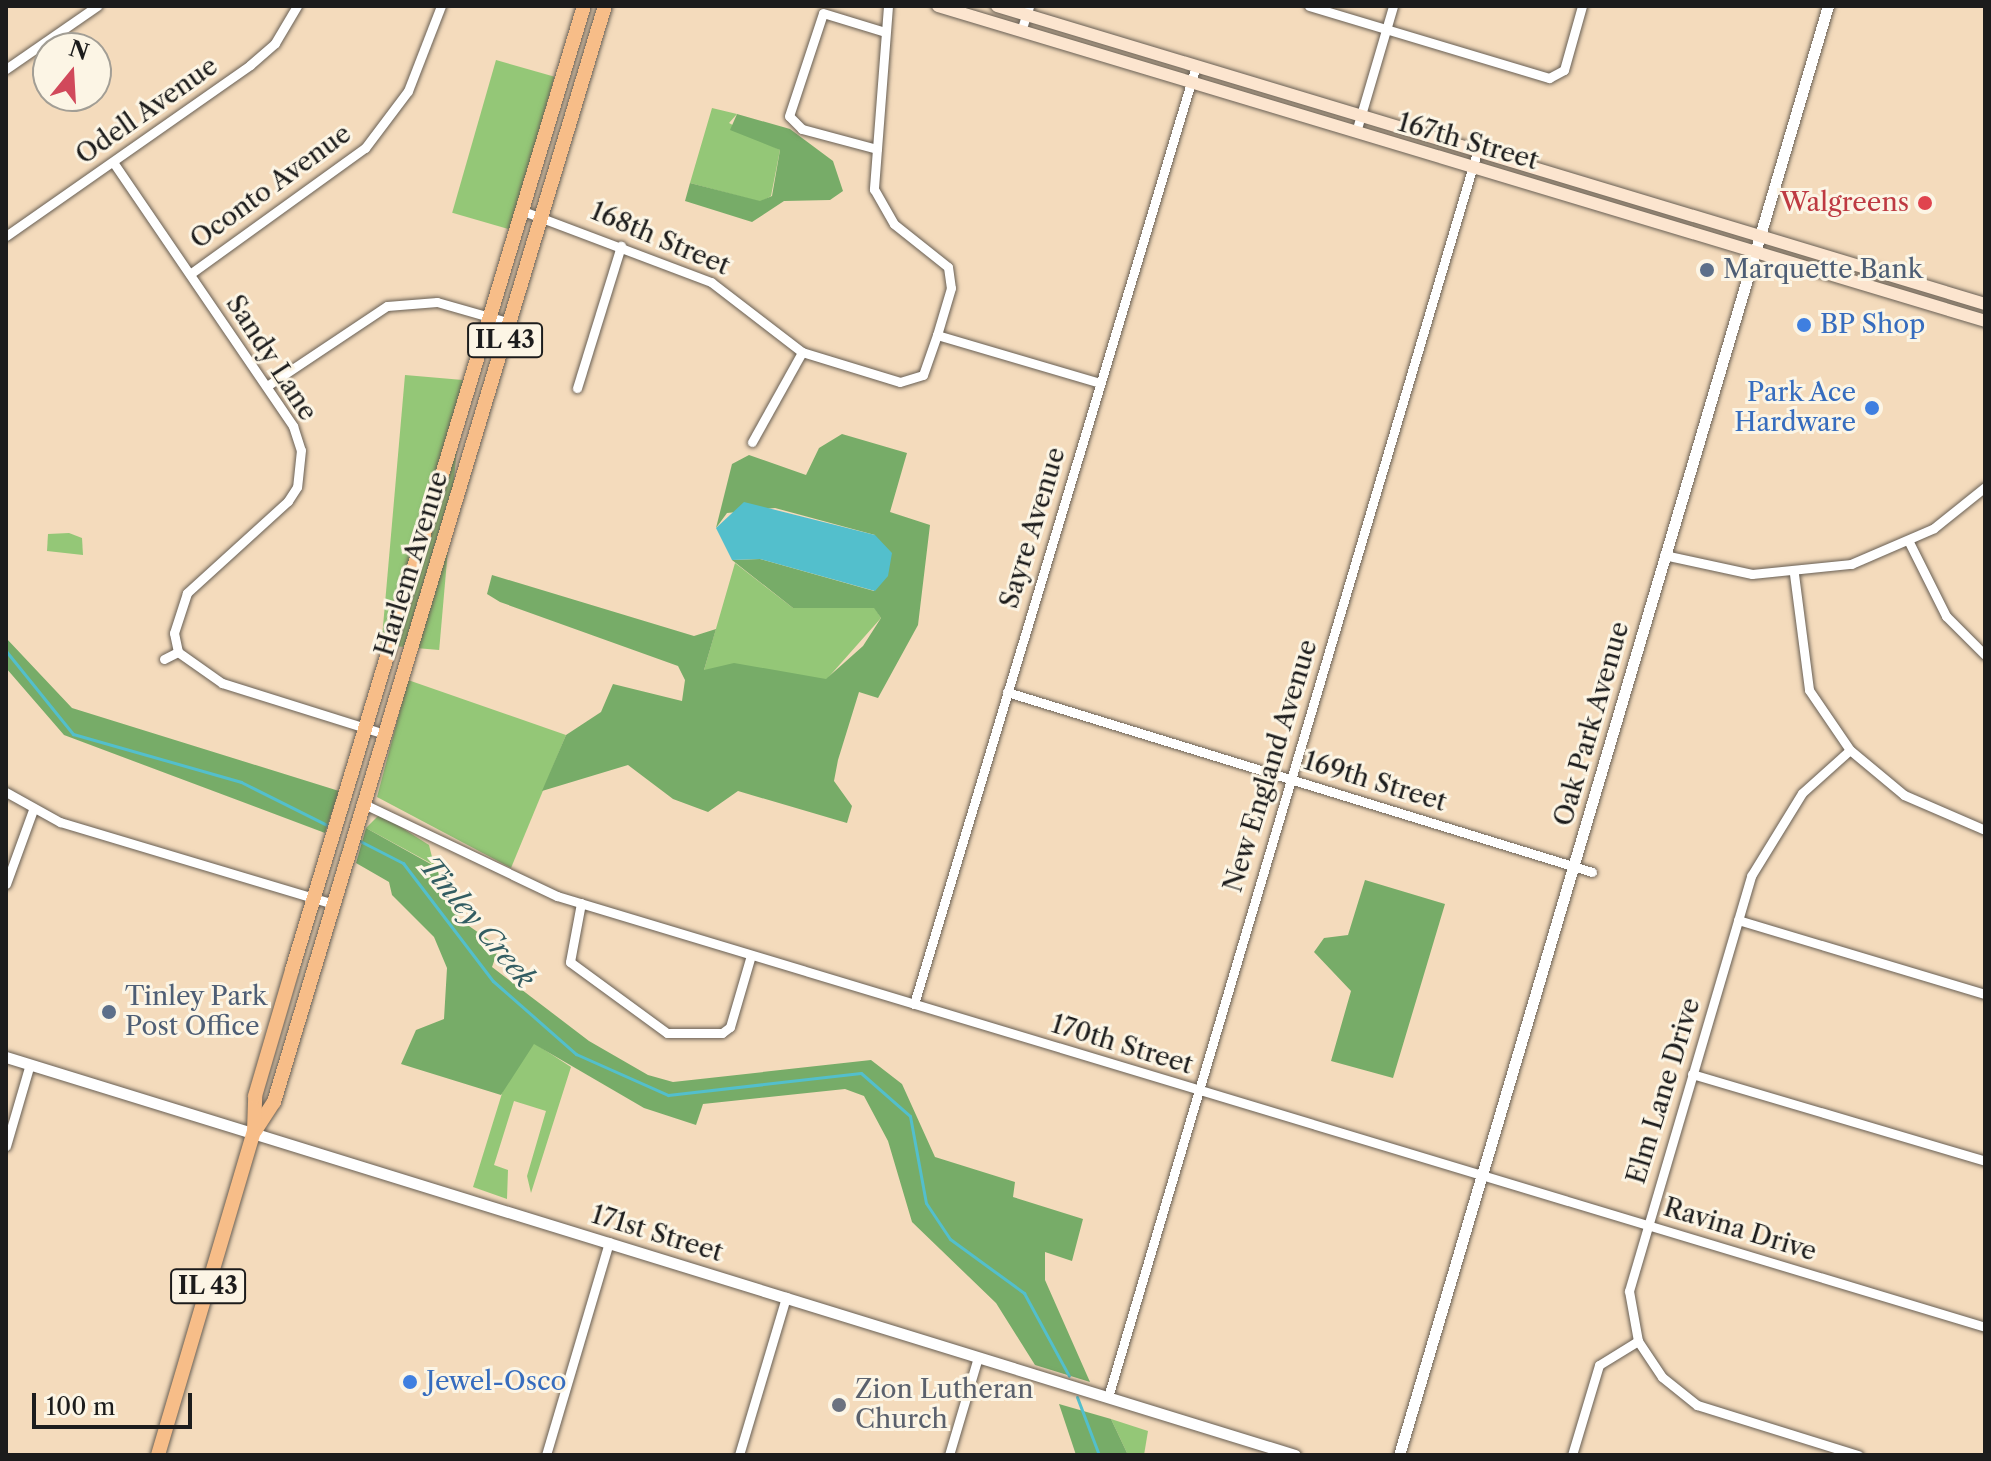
<!DOCTYPE html>
<style>
body{margin:0}
#map{position:relative;width:1991px;height:1461px;overflow:hidden;background:#f4dbbc;font-family:"Libre Caslon Text",serif}
div>[style]{position:absolute}
.green>*{inset:0;background:#94c777;transform-origin:0 0}
.forest>*{inset:0;background:#77ac68}
.water>*{inset:0;background:#53bfcc}
.stream>*{height:3px;margin:-1.5px;padding:0 1.5px;transform-origin:1.5px;border-radius:1.5px;background:#53bfcc}
.roads{filter:drop-shadow(0 0 2px #685f54) drop-shadow(0 0 2px #685f54)}
.minor>*{height:9px;margin:-4.5px;padding:0 4.5px;transform-origin:4.5px;border-radius:4.5px;background:#fff}
.tertiary>*{height:11px;margin:-5.5px;padding:0 5.5px;transform-origin:5.5px;border-radius:5.5px;background:#fff}
.secondary>*{height:12px;margin:-6px;padding:0 6px;transform-origin:6px;border-radius:6px;background:#fce5cf}
.primary>*{height:14px;margin:-7px;padding:0 7px;transform-origin:7px;border-radius:7px;background:#f7bd88}
.dots>*{width:22px;height:22px;translate:-50% -50%;box-sizing:border-box;border:4px solid #fcf5e5;border-radius:50%}
span{translate:-50% -50%;white-space:nowrap;text-align:center;line-height:1.15;-webkit-text-stroke:6px #fcf5e5;paint-order:stroke}
.shield-label span{padding:2px 6px;background:#fcf5e5;border:2px solid;border-radius:6px;-webkit-text-stroke-width:0}
.shield-label{font-size:24px;color:#1c1c1c;font-weight:700}
.street-label{font-size:26px;color:#1c1c1c}
.health-label{font-size:26px;color:#be3a42}
.right{translate:-100% -50%;text-align:right}
.service-label{font-size:26px;color:#4e5e75}
.left{translate:0 -50%;text-align:left}
.shop-label{font-size:26px;color:#366cbe}
.worship-label{font-size:26px;color:#5b616d}
.water-label{font-size:28px;color:#325d62;font-style:italic}
.frame{position:absolute;inset:0;border:8px solid #1c1c1c;pointer-events:none}
.north{position:absolute;left:32px;top:32px;width:80px;height:80px;box-sizing:border-box;background:#fcf5e5;border:2px solid #a29e95;border-radius:50%;rotate:18deg;font-size:22px;font-weight:700;line-height:32px;text-align:center;color:#1c1c1c}
.north::after{content:'';display:block;margin:auto;width:28px;height:36px;background:#d1495b;clip-path:polygon(50% 0,100% 100%,50% 72%,0 100%)}
.scale{position:absolute;left:32px;top:1393px;width:160px;height:36px;box-sizing:border-box;border:4px solid #1c1c1c;border-top:0;padding-left:10px;font-size:24px;line-height:28px;white-space:nowrap;color:#1c1c1c;-webkit-text-stroke:6px #fcf5e5;paint-order:stroke}
</style>
<div id="map">
<div class="green">
<div style="left:496px;top:60px;width:61px;height:159px;rotate:16deg"></div>
<div style="clip-path:polygon(712px 108px,737px 114px,729px 123px,780px 150px,771px 196px,761px 202px,690px 183px)"></div>
<div style="left:405px;top:375px;width:58px;height:271px;rotate:5deg"></div>
<div style="clip-path:polygon(69px 533px,82px 538px,83px 555px,47px 551px,48px 534px)"></div>
<div style="clip-path:polygon(735px 563px,793px 608px,874px 607px,881px 618px,826px 680px,704px 670px)"></div>
<div style="clip-path:polygon(408px 680px,566px 735px,511px 868px,377px 797px)"></div>
<div style="clip-path:polygon(380px 814px,429px 845px,434px 865px,366px 828px)"></div>
<div style="clip-path:polygon(534px 1043px,571px 1067px,531px 1193px,527px 1176px,546px 1111px,514px 1101px,494px 1165px,508px 1170px,507px 1199px,473px 1187px,504px 1087px)"></div>
<div style="clip-path:polygon(1111px 1419px,1148px 1431px,1144px 1455px,1128px 1455px)"></div>
</div>
<div class="forest">
<div style="clip-path:polygon(737px 114px,790px 129px,833px 161px,843px 191px,830px 200px,784px 201px,752px 222px,685px 201px,690px 183px,760px 201px,772px 196px,780px 150px,730px 130px)"></div>
<div style="clip-path:polygon(842px 434px,907px 453px,890px 512px,930px 525px,918px 625px,878px 698px,859px 692px,838px 760px,834px 781px,852px 806px,847px 823px,738px 791px,708px 812px,673px 799px,628px 765px,542px 791px,566px 735px,601px 712px,613px 684px,682px 701px,685px 680px,678px 666px,500px 602px,487px 594px,492px 575px,694px 636px,716px 629px,704px 670px,734px 663px,826px 679px,863px 646px,881px 618px,874px 608px,793px 608px,732px 560px,760px 559px,874px 591px,875px 535px,775px 508px,727px 513px,716px 528px,732px 464px,749px 455px,806px 475px,819px 448px)"></div>
<div style="clip-path:polygon(6px 638px,72px 708px,339px 791px,325px 833px,64px 735px,6px 668px)"></div>
<div style="clip-path:polygon(366px 828px,436px 867px,459px 919px,499px 947px,492px 967px,589px 1041px,648px 1075px,673px 1082px,871px 1060px,902px 1084px,935px 1157px,1015px 1182px,1013px 1197px,1083px 1219px,1072px 1261px,1045px 1252px,1045px 1280px,1090px 1382px,1035px 1365px,996px 1303px,912px 1222px,888px 1141px,864px 1096px,845px 1089px,703px 1104px,696px 1125px,644px 1108px,534px 1044px,501px 1095px,401px 1064px,416px 1030px,444px 1019px,447px 968px,434px 937px,392px 895px,389px 882px,356px 863px)"></div>
<div style="clip-path:polygon(1365px 880px,1445px 904px,1393px 1078px,1331px 1061px,1351px 991px,1314px 952px,1324px 938px,1348px 935px)"></div>
<div style="clip-path:polygon(1059px 1404px,1111px 1419px,1128px 1455px,1076px 1455px)"></div>
</div>
<div class="water">
<div style="clip-path:polygon(744px 502px,875px 535px,892px 553px,888px 576px,875px 591px,760px 559px,732px 560px,716px 528px)"></div>
</div>
<div class="stream">
<div style="left:6px;top:651px;width:107px;rotate:51.1deg"></div>
<div style="left:73px;top:734px;width:175px;rotate:15.9deg"></div>
<div style="left:241px;top:782px;width:98px;rotate:26.6deg"></div>
<div style="left:358px;top:840px;width:51px;rotate:27.1deg"></div>
<div style="left:403px;top:863px;width:148px;rotate:52.7deg"></div>
<div style="left:493px;top:981px;width:111px;rotate:41.3deg"></div>
<div style="left:576px;top:1054px;width:101px;rotate:24deg"></div>
<div style="left:668px;top:1095px;width:194px;rotate:-6.5deg"></div>
<div style="left:861px;top:1073px;width:65px;rotate:41.3deg"></div>
<div style="left:910px;top:1116px;width:88px;rotate:79.6deg"></div>
<div style="left:926px;top:1203px;width:43px;rotate:56.3deg"></div>
<div style="left:950px;top:1239px;width:92px;rotate:36.1deg"></div>
<div style="left:1024px;top:1293px;width:94px;rotate:61.5deg"></div>
<div style="left:1077px;top:1397px;width:62px;rotate:69.2deg"></div>
</div>
<div class="roads">
<div class="minor">
<div style="left:888px;top:6px;width:184px;rotate:94.4deg"></div>
<div style="left:874px;top:189px;width:40px;rotate:60.3deg"></div>
<div style="left:894px;top:224px;width:69px;rotate:38.5deg"></div>
<div style="left:948px;top:267px;width:21px;rotate:82deg"></div>
<div style="left:951px;top:288px;width:49px;rotate:106.6deg"></div>
<div style="left:1309px;top:6px;width:251px;rotate:16.7deg"></div>
<div style="left:1549px;top:78px;width:17px;rotate:-28deg"></div>
<div style="left:1564px;top:70px;width:66px;rotate:-74.3deg"></div>
<div style="left:1021px;top:31px;width:26px;rotate:-72deg"></div>
<div style="left:6px;top:69px;width:111px;rotate:-34.7deg"></div>
<div style="left:1356px;top:132px;width:131px;rotate:-73.6deg"></div>
<div style="left:877px;top:149px;width:78px;rotate:-165.1deg"></div>
<div style="left:802px;top:129px;width:18px;rotate:-135deg"></div>
<div style="left:789px;top:116px;width:108px;rotate:-71.7deg"></div>
<div style="left:823px;top:13px;width:65px;rotate:17deg"></div>
<div style="left:113px;top:162px;width:320px;rotate:55.7deg"></div>
<div style="left:293px;top:426px;width:25px;rotate:72deg"></div>
<div style="left:301px;top:450px;width:37px;rotate:96deg"></div>
<div style="left:297px;top:487px;width:17px;rotate:123deg"></div>
<div style="left:288px;top:501px;width:137px;rotate:137.7deg"></div>
<div style="left:187px;top:593px;width:42px;rotate:108deg"></div>
<div style="left:174px;top:633px;width:19px;rotate:78deg"></div>
<div style="left:178px;top:652px;width:54px;rotate:35.2deg"></div>
<div style="left:222px;top:683px;width:171px;rotate:17.4deg"></div>
<div style="left:523px;top:211px;width:201px;rotate:20.7deg"></div>
<div style="left:711px;top:282px;width:115px;rotate:37.6deg"></div>
<div style="left:802px;top:352px;width:102px;rotate:17deg"></div>
<div style="left:900px;top:382px;width:24px;rotate:-17deg"></div>
<div style="left:923px;top:375px;width:42px;rotate:-70.7deg"></div>
<div style="left:937px;top:335px;width:170px;rotate:16.4deg"></div>
<div style="left:6px;top:236px;width:298px;rotate:-35deg"></div>
<div style="left:250px;top:65px;width:33px;rotate:-41deg"></div>
<div style="left:275px;top:43px;width:43px;rotate:-59.3deg"></div>
<div style="left:190px;top:274px;width:216px;rotate:-35.8deg"></div>
<div style="left:365px;top:148px;width:71px;rotate:-53deg"></div>
<div style="left:408px;top:91px;width:91px;rotate:-68.8deg"></div>
<div style="left:267px;top:386px;width:144px;rotate:-33.7deg"></div>
<div style="left:387px;top:306px;width:50px;rotate:-4.6deg"></div>
<div style="left:437px;top:302px;width:76px;rotate:16deg"></div>
<div style="left:577px;top:388px;width:149px;rotate:-72.8deg"></div>
<div style="left:752px;top:442px;width:103px;rotate:-60.9deg"></div>
<div style="left:1909px;top:542px;width:83px;rotate:63.4deg"></div>
<div style="left:1946px;top:616px;width:55px;rotate:45deg"></div>
<div style="left:1664px;top:555px;width:90px;rotate:12.2deg"></div>
<div style="left:1752px;top:574px;width:100px;rotate:-5.8deg"></div>
<div style="left:1851px;top:564px;width:90px;rotate:-23.4deg"></div>
<div style="left:1934px;top:528px;width:65px;rotate:-38.8deg"></div>
<div style="left:1794px;top:574px;width:117px;rotate:82.6deg"></div>
<div style="left:1809px;top:690px;width:73px;rotate:55.7deg"></div>
<div style="left:1850px;top:750px;width:70px;rotate:39.8deg"></div>
<div style="left:1904px;top:795px;width:88px;rotate:23.4deg"></div>
<div style="left:164px;top:659px;width:16px;rotate:-27deg"></div>
<div style="left:1007px;top:692px;width:612px;rotate:17.1deg"></div>
<div style="left:6px;top:792px;width:62px;rotate:29.1deg"></div>
<div style="left:60px;top:822px;width:286px;rotate:16.7deg"></div>
<div style="left:364px;top:804px;width:214px;rotate:25.5deg"></div>
<div style="left:557px;top:896px;width:1492px;rotate:16.79deg"></div>
<div style="left:6px;top:884px;width:79px;rotate:-70deg"></div>
<div style="left:581px;top:903px;width:60px;rotate:100.6deg"></div>
<div style="left:570px;top:962px;width:120px;rotate:36.2deg"></div>
<div style="left:667px;top:1033px;width:55px"></div>
<div style="left:722px;top:1033px;width:10px;rotate:-37deg"></div>
<div style="left:730px;top:1027px;width:75px;rotate:-73.7deg"></div>
<div style="left:1738px;top:920px;width:258px;rotate:16.7deg"></div>
<div style="left:914px;top:1004px;width:979px;rotate:-73.27deg"></div>
<div style="left:1692px;top:1074px;width:306px;rotate:16.5deg"></div>
<div style="left:6px;top:1146px;width:85px;rotate:-73.7deg"></div>
<div style="left:1638px;top:1341px;width:43px;rotate:56.3deg"></div>
<div style="left:1662px;top:1377px;width:45px;rotate:38.7deg"></div>
<div style="left:1697px;top:1405px;width:169px;rotate:17.3deg"></div>
<div style="left:1108px;top:1397px;width:1302px;rotate:-73.49deg"></div>
<div style="left:546px;top:1455px;width:222px;rotate:-73.5deg"></div>
<div style="left:739px;top:1455px;width:165px;rotate:-73.4deg"></div>
<div style="left:949px;top:1455px;width:102px;rotate:-73.5deg"></div>
<div style="left:1572px;top:1455px;width:94px;rotate:-73.3deg"></div>
<div style="left:1599px;top:1365px;width:46px;rotate:-31.6deg"></div>
<div style="left:1638px;top:1341px;width:51px;rotate:-100.2deg"></div>
<div style="left:1629px;top:1291px;width:433px;rotate:-73.6deg"></div>
<div style="left:1751px;top:876px;width:97px;rotate:-58.4deg"></div>
<div style="left:1802px;top:793px;width:64px;rotate:-41.9deg"></div>
</div>
<div class="tertiary">
<div style="left:6px;top:1057px;width:1349px;rotate:17.16deg"></div>
<div style="left:1399px;top:1455px;width:1511px;rotate:-73.51deg"></div>
</div>
<div class="secondary">
<div style="left:938px;top:6px;width:1093px;rotate:16.74deg"></div>
<div style="left:997px;top:6px;width:1032px;rotate:16.78deg"></div>
</div>
<div class="primary">
<div style="left:255px;top:1131px;width:35px;rotate:-57deg"></div>
<div style="left:274px;top:1102px;width:1145px;rotate:-73.2deg"></div>
<div style="left:158px;top:1455px;width:338px;rotate:-73.5deg"></div>
<div style="left:254px;top:1131px;width:35px;rotate:-88deg"></div>
<div style="left:255px;top:1096px;width:131px;rotate:-73.6deg"></div>
<div style="left:292px;top:970px;width:1007px;rotate:-73.15deg"></div>
</div>
</div>
<div class="dots">
<div style="left:1925px;top:203px;background:#e0444e"></div>
<div style="left:1707px;top:270px;background:#5c6f8a"></div>
<div style="left:1804px;top:325px;background:#3f7fe0"></div>
<div style="left:1872px;top:408px;background:#3f7fe0"></div>
<div style="left:109px;top:1012px;background:#5c6f8a"></div>
<div style="left:410px;top:1382px;background:#3f7fe0"></div>
<div style="left:839px;top:1405px;background:#6b7280"></div>
</div>
<div class="shield-label">
<span style="left:505px;top:340px">IL 43</span>
<span style="left:208px;top:1286px">IL 43</span>
</div>
<div class="street-label">
<span style="left:147px;top:111px;rotate:-35deg">Odell Avenue</span>
<span style="left:1468px;top:142px;rotate:16deg">167th Street</span>
<span style="left:271px;top:187px;rotate:-36deg">Oconto Avenue</span>
<span style="left:660px;top:239px;rotate:23deg">168th Street</span>
<span style="left:271px;top:358px;rotate:57deg">Sandy Lane</span>
<span style="left:1033px;top:528px;rotate:-73deg">Sayre Avenue</span>
<span style="left:412px;top:564px;rotate:-73deg">Harlem Avenue</span>
<span style="left:1592px;top:724px;rotate:-74deg">Oak Park Avenue</span>
<span style="left:1271px;top:766px;rotate:-73deg">New England Avenue</span>
<span style="left:1375px;top:782px;rotate:17deg">169th Street</span>
<span style="left:1122px;top:1045px;rotate:17deg">170th Street</span>
<span style="left:1664px;top:1091px;rotate:-73deg">Elm Lane Drive</span>
<span style="left:1740px;top:1230px;rotate:17deg">Ravina Drive</span>
<span style="left:657px;top:1234px;rotate:17deg">171st Street</span>
</div>
<div class="health-label">
<span class="right" style="left:1909px;top:203px">Walgreens</span>
</div>
<div class="service-label">
<span class="left" style="left:1723px;top:270px">Marquette Bank</span>
<span class="left" style="left:125px;top:1012px">Tinley Park<br>Post Office</span>
</div>
<div class="shop-label">
<span class="left" style="left:1820px;top:325px">BP Shop</span>
<span class="right" style="left:1856px;top:408px">Park Ace<br>Hardware</span>
<span class="left" style="left:426px;top:1382px">Jewel-Osco</span>
</div>
<div class="worship-label">
<span class="left" style="left:855px;top:1405px">Zion Lutheran<br>Church</span>
</div>
<div class="water-label">
<span style="left:478px;top:922px;rotate:50deg">Tinley Creek</span>
</div>
<div class="frame"></div>
<div class="north">N</div>
<div class="scale">100 m</div>
</div>
